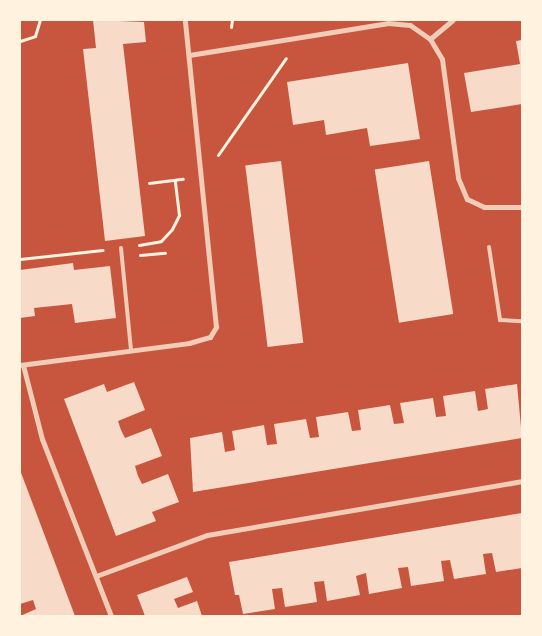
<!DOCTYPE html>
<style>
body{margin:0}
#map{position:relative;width:542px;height:636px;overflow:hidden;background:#c8553d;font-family:"Space Grotesk",sans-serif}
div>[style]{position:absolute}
.building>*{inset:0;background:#f7dbc8;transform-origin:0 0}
.path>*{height:3px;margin:-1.5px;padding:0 1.5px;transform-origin:1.5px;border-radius:1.5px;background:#fff3e0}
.service>*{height:4px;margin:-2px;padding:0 2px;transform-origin:2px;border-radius:2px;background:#f1ccb7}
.minor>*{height:5px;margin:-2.5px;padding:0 2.5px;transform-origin:2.5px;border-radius:2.5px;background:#f1ccb7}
span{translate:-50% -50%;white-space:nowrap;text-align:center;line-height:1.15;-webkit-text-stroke:4.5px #fff3e0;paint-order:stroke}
.frame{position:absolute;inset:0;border:21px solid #fff3e0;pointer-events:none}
</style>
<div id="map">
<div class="building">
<div style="clip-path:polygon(93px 20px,144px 22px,146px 42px,123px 44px,145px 236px,105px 241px,83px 49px,96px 48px)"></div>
<div style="clip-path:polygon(522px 40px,522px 104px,471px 112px,464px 73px,520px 64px,516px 41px)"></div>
<div style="clip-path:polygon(408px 63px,420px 139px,370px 146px,367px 128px,326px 135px,324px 120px,293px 125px,287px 82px)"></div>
<div style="left:281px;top:161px;width:183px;height:36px;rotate:83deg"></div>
<div style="left:429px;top:161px;width:155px;height:55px;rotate:81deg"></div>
<div style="clip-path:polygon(73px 263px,74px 270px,110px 266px,116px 318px,75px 323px,72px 304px,34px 308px,35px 316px,20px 318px,20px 270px)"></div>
<div style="clip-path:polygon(134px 382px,145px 410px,118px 421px,121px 430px,125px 438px,151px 428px,162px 456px,135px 466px,138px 476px,142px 484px,168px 474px,179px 502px,152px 512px,156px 521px,116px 536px,64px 399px,104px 384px,107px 392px)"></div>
<div style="clip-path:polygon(517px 384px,522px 438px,193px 492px,190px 438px,222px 432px,225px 452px,235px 450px,232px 431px,264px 425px,267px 445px,277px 444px,274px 424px,306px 419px,310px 438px,319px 437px,316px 417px,348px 412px,352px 431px,361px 430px,358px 410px,390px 405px,394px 424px,404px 423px,400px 403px,433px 398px,436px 417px,446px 416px,443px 396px,475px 391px,478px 411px,488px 409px,485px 389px)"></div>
<div style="clip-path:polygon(20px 470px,37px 515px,75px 616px,20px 616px,36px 609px,33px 600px,20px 604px)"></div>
<div style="clip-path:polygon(522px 513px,522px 568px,496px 572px,492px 553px,483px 554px,486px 574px,454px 579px,450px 560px,441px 561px,444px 581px,411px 586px,408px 567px,398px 568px,402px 588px,369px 594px,366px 573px,356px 576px,360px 595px,327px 601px,324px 581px,314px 582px,317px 602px,285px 607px,282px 588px,272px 589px,275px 609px,243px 614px,239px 595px,235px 595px,229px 562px)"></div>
<div style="clip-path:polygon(187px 577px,193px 592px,174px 599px,178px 608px,197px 601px,202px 616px,145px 616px,137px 595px)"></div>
</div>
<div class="path">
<div style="left:231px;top:27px;width:7px;rotate:-82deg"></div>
<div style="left:20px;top:41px;width:16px;rotate:-18deg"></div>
<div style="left:35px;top:36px;width:17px;rotate:-73deg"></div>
<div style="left:218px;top:155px;width:118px;rotate:-55deg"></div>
<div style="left:149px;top:183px;width:34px;rotate:-7deg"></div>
<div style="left:139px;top:245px;width:22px;rotate:-10deg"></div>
<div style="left:161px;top:241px;width:16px;rotate:-47deg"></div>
<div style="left:172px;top:229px;width:16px;rotate:-63deg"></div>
<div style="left:179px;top:215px;width:35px;rotate:-97deg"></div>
<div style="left:140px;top:255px;width:25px;rotate:-5deg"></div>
<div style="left:20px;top:259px;width:83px;rotate:-6.2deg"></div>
</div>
<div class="service">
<div style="left:489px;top:247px;width:74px;rotate:81.4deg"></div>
<div style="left:500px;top:320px;width:22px;rotate:3deg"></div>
<div style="left:121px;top:248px;width:102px;rotate:84.4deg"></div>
</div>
<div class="minor">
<div style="left:430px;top:39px;width:30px;rotate:-40deg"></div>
<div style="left:189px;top:55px;width:202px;rotate:-9.1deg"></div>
<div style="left:388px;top:23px;width:22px;rotate:5deg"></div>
<div style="left:410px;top:25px;width:24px;rotate:35deg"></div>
<div style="left:430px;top:39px;width:23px;rotate:59deg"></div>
<div style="left:442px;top:59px;width:120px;rotate:82.3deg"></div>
<div style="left:458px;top:178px;width:23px;rotate:67deg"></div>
<div style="left:467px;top:199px;width:19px;rotate:25deg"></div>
<div style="left:484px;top:207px;width:38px"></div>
<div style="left:20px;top:365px;width:170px;rotate:-7.4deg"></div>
<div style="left:189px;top:343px;width:22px;rotate:-16deg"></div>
<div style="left:210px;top:337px;width:12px;rotate:-59deg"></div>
<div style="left:216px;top:327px;width:309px;rotate:-95.8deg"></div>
<div style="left:23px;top:365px;width:76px;rotate:75.6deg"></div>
<div style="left:42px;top:439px;width:190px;rotate:68.7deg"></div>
<div style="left:96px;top:576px;width:118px;rotate:-20.3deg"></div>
<div style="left:207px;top:535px;width:320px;rotate:-9.7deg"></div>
</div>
<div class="frame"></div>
</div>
